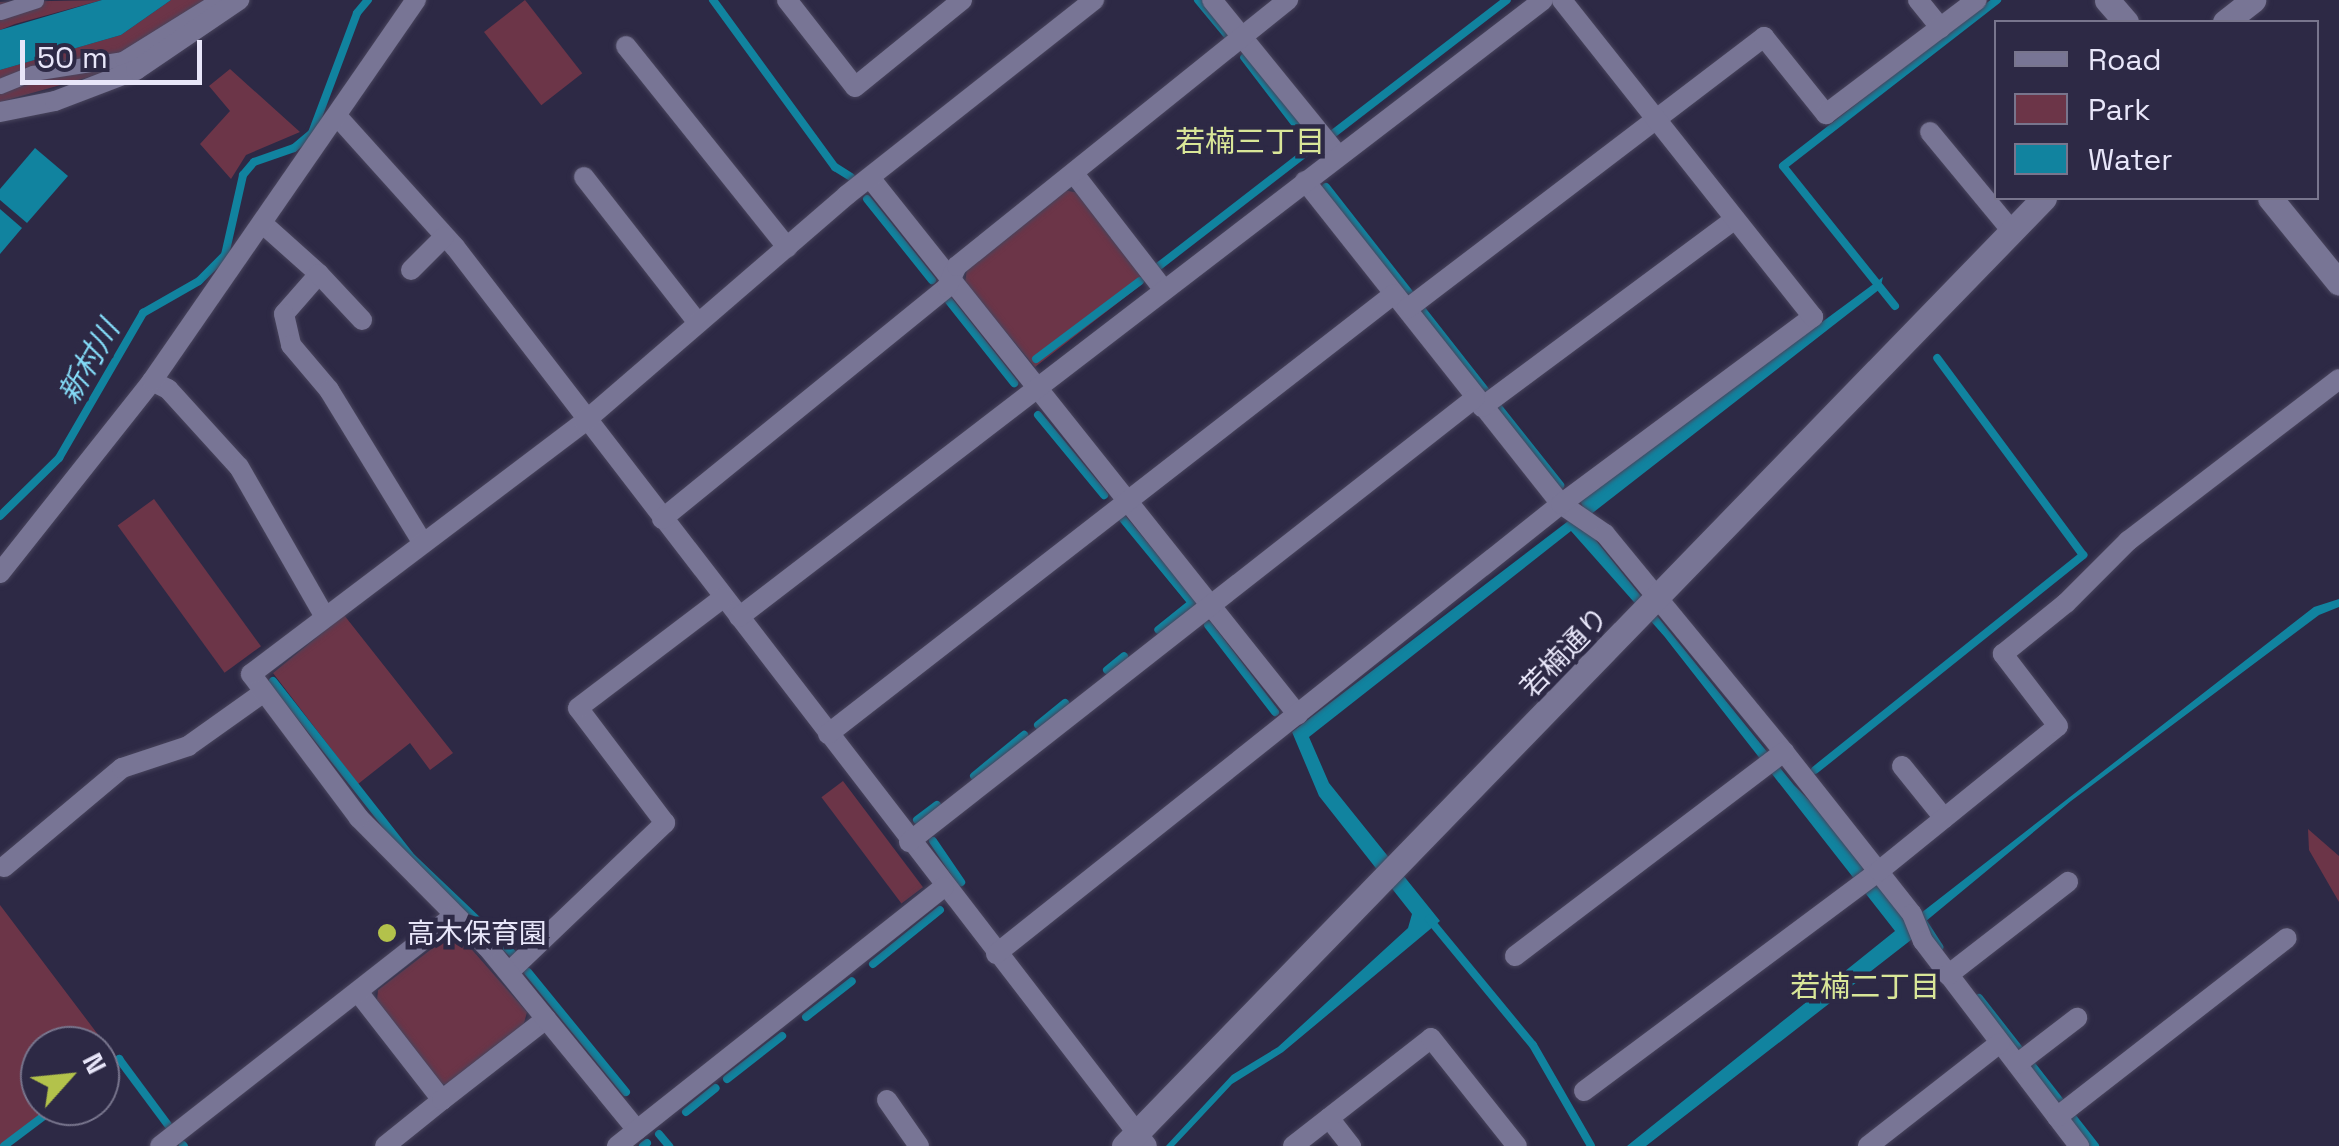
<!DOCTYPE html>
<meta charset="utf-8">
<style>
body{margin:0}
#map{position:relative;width:2339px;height:1146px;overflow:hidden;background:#2d2945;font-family:"Space Grotesk","Noto Sans JP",sans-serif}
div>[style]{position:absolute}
.green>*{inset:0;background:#6c3548;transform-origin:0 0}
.water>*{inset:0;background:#11839f}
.stream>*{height:8px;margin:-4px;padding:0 4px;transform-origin:4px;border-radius:4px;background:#11839f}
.roads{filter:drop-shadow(0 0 2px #48445c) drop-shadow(0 0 2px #48445c)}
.pedestrian>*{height:15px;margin:-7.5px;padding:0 7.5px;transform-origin:7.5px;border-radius:7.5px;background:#787595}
.minor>*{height:20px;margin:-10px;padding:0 10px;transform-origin:10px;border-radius:10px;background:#787595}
.tertiary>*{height:25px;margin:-12.5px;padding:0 12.5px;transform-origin:12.5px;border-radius:12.5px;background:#787595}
.dots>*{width:28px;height:28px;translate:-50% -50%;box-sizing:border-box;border:5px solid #2d2945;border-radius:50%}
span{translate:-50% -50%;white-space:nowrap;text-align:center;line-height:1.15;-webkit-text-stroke:9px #2d2945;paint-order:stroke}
.street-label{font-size:28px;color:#e8e6f9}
.poi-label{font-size:28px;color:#e8e6f9}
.left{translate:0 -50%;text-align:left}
.neighbourhood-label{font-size:30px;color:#d9e698}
.water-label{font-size:30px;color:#84dcf8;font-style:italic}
.legend{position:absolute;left:1994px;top:20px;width:325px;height:180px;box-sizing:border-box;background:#2d2945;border:2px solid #78758d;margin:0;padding:12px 18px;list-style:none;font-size:30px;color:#e8e6f9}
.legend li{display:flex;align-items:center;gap:20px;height:50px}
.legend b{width:50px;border:2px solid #78758d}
.north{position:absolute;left:20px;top:1026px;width:100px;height:100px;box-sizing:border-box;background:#2d2945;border:2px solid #78758d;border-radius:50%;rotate:63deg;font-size:28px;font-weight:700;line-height:40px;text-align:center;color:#e8e6f9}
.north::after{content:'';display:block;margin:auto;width:35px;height:45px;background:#b3c24b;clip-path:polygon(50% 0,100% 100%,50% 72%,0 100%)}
.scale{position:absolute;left:20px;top:40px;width:182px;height:45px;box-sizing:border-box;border:5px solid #e8e6f9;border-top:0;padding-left:12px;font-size:30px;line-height:35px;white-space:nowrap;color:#e8e6f9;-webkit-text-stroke:8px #2d2945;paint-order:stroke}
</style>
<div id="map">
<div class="green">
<div style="clip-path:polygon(102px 0,15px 24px,0 30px,0 2px)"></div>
<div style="clip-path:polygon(171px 0,226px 0,107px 72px,0 102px,0 70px,121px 35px)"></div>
<div style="left:525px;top:0;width:93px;height:52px;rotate:52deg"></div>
<div style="clip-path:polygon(230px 69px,300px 132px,246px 155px,231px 179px,200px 144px,230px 111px,209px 86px)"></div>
<div style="clip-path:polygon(1064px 190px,1079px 193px,1146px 281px,1035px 367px,965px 283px,967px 268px)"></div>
<div style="left:154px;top:499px;width:182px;height:45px;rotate:54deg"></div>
<div style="clip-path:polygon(344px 615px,453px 753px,430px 770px,410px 743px,358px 784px,273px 673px)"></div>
<div style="left:843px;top:781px;width:133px;height:27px;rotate:53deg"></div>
<div style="clip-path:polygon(2308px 829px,2339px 856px,2339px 902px,2309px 850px)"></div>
<div style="clip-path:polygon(0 905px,118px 1061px,100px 1075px,100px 1046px,40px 1046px,40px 1106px,59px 1106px,6px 1146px,0 1146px)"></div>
<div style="clip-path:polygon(459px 935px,527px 1012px,523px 1027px,453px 1084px,441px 1084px,377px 1000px,378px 990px,447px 937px)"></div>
</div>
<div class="water">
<div style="clip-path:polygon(102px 0,171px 0,121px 35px,0 70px,0 30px)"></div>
<div style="clip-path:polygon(35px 148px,68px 176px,27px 223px,0 200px,0 189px)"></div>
<div style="clip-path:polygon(0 209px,22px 228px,0 254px)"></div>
<div style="clip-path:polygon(1883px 277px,1880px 289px,1581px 522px,1794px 785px,1921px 913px,2314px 607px,2339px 599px,2339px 607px,2319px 615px,2071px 801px,1914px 931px,1911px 940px,1646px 1146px,1627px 1146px,1895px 931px,1664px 636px,1571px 531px,1309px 737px,1329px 783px,1440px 921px,1283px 1052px,1232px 1084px,1174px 1146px,1166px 1146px,1232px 1075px,1278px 1047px,1408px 928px,1412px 914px,1319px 796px,1292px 732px,1584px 509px,1580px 501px)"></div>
</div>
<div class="stream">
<div style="left:713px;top:0;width:207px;rotate:53.9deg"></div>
<div style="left:835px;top:167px;width:19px;rotate:32deg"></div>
<div style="left:1198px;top:0;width:47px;rotate:50.2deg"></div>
<div style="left:1334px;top:133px;width:218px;rotate:-37.6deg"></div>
<div style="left:1326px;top:187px;width:135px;rotate:51.9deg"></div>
<div style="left:867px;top:199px;width:104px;rotate:51.3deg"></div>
<div style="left:1159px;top:266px;width:195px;rotate:-37.7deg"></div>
<div style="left:1313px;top:147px;width:113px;rotate:-127.5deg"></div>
<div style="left:949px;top:301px;width:105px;rotate:51.6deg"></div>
<div style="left:1895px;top:306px;width:179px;rotate:-128.7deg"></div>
<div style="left:1783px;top:166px;width:271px;rotate:-37.8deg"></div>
<div style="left:1422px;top:310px;width:102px;rotate:51.8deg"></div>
<div style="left:1036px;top:359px;width:130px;rotate:-36.9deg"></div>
<div style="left:1498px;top:407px;width:100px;rotate:51.5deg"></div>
<div style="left:1038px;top:415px;width:104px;rotate:50.5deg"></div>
<div style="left:0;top:516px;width:83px;rotate:-44.5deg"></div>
<div style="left:59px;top:458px;width:168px;rotate:-59.9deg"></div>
<div style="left:143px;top:313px;width:64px;rotate:-29.7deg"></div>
<div style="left:199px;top:281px;width:37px;rotate:-45deg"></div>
<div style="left:225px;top:255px;width:82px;rotate:-77.3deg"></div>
<div style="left:243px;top:175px;width:17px;rotate:-50deg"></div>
<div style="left:254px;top:162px;width:42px;rotate:-19.3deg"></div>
<div style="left:294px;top:148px;width:23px;rotate:-40deg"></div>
<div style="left:312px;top:133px;width:128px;rotate:-69.4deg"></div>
<div style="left:357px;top:13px;width:17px;rotate:-50deg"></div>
<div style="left:1123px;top:519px;width:109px;rotate:50.6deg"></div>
<div style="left:1192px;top:603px;width:43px;rotate:141.5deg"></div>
<div style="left:1208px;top:625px;width:110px;rotate:52.4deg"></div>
<div style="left:1107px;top:670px;width:22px;rotate:-39deg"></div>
<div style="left:273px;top:681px;width:225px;rotate:51.9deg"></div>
<div style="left:412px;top:858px;width:141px;rotate:43.6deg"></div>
<div style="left:1038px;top:725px;width:35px;rotate:-39deg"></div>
<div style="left:1815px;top:770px;width:344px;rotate:-38.7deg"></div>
<div style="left:2083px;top:555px;width:245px;rotate:-126.5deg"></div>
<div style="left:974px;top:776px;width:65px;rotate:-39.4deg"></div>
<div style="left:917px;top:820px;width:25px;rotate:-37deg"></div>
<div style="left:933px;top:841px;width:50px;rotate:55.7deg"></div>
<div style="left:1429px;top:919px;width:163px;rotate:50.5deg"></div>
<div style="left:1533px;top:1045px;width:116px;rotate:60.1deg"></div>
<div style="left:1923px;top:922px;width:30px;rotate:57deg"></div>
<div style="left:873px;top:964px;width:86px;rotate:-38.9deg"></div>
<div style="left:528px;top:972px;width:155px;rotate:50.8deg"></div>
<div style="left:1979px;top:998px;width:188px;rotate:51.9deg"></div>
<div style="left:806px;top:1017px;width:58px;rotate:-38deg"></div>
<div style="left:100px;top:1073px;width:24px;rotate:-36deg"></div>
<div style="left:119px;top:1059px;width:82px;rotate:53.4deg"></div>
<div style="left:727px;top:1079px;width:70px;rotate:-38deg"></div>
<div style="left:686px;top:1112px;width:38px;rotate:-39deg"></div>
<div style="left:659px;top:1134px;width:16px;rotate:50deg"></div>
<div style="left:183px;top:1145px;width:1px;rotate:45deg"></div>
<div style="left:4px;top:1146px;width:66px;rotate:-37deg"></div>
<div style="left:643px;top:1146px;width:5px;rotate:-37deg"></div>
</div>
<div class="roads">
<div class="pedestrian">
<div style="left:0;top:12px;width:38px;rotate:-18deg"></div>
<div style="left:0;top:86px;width:35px;rotate:-22deg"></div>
<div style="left:33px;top:73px;width:90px;rotate:-8.9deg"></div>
<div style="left:122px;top:59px;width:112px;rotate:-31.8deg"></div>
</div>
<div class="minor">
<div style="left:787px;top:0;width:110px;rotate:52deg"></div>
<div style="left:855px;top:87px;width:138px;rotate:-39.1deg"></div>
<div style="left:1212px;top:0;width:200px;rotate:50.9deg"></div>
<div style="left:1918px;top:0;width:36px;rotate:51deg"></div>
<div style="left:626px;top:46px;width:258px;rotate:51.3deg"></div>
<div style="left:0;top:112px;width:56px;rotate:-11.3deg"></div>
<div style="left:55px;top:101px;width:87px;rotate:-20.9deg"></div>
<div style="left:136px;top:70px;width:125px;rotate:-34.2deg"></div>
<div style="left:337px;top:116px;width:176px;rotate:48deg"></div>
<div style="left:455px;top:247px;width:1134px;rotate:52.41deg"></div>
<div style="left:1930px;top:132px;width:129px;rotate:50.4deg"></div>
<div style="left:1075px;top:175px;width:144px;rotate:52.3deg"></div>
<div style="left:584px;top:177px;width:185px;rotate:52deg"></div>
<div style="left:871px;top:179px;width:685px;rotate:51.46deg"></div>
<div style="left:1305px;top:181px;width:412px;rotate:51.6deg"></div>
<div style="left:1561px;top:504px;width:53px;rotate:34.3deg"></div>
<div style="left:1605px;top:534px;width:282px;rotate:50.6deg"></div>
<div style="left:1784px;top:752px;width:206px;rotate:51.7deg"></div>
<div style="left:1912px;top:914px;width:29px;rotate:68deg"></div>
<div style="left:1923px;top:941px;width:258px;rotate:52.7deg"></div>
<div style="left:262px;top:223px;width:76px;rotate:41.8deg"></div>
<div style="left:319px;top:274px;width:53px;rotate:131.2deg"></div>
<div style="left:284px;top:314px;width:32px;rotate:77deg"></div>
<div style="left:291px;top:345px;width:59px;rotate:49.8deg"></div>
<div style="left:329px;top:390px;width:178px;rotate:58.5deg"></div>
<div style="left:411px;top:270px;width:47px;rotate:-45deg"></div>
<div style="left:319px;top:274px;width:63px;rotate:46.9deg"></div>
<div style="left:1407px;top:309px;width:449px;rotate:-37.3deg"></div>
<div style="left:1764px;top:37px;width:99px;rotate:51.2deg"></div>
<div style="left:1826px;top:114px;width:189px;rotate:-37.1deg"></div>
<div style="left:152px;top:381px;width:18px;rotate:27deg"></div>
<div style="left:168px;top:389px;width:105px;rotate:47.7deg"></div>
<div style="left:239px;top:467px;width:173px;rotate:60.2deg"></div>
<div style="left:1482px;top:407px;width:314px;rotate:-36.6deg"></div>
<div style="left:662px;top:519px;width:367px;rotate:-39.1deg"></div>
<div style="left:947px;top:287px;width:23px;rotate:-65deg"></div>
<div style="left:957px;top:266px;width:425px;rotate:-38.8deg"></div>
<div style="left:0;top:573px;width:245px;rotate:-51.6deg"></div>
<div style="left:152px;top:381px;width:464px;rotate:-55.3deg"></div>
<div style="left:739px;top:617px;width:1013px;rotate:-37.5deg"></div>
<div style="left:828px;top:734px;width:717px;rotate:-37.86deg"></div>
<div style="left:1902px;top:766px;width:67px;rotate:51.1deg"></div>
<div style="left:909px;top:842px;width:719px;rotate:-38.11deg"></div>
<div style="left:4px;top:867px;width:154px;rotate:-40deg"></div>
<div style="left:122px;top:768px;width:70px;rotate:-18.4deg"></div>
<div style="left:188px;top:746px;width:93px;rotate:-35.4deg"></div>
<div style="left:996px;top:954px;width:722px;rotate:-38.54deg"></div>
<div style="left:1561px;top:504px;width:314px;rotate:-36.6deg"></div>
<div style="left:1813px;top:317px;width:404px;rotate:-128.4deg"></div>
<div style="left:1515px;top:956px;width:338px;rotate:-37.2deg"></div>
<div style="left:509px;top:972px;width:216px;rotate:-43.7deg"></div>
<div style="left:665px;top:823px;width:144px;rotate:-127.1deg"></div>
<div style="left:578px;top:708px;width:183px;rotate:-37.2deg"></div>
<div style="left:1948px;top:975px;width:152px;rotate:-37.8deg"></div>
<div style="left:358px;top:992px;width:137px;rotate:52.1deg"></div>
<div style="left:442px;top:1100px;width:73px;rotate:141.1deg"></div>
<div style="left:2017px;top:1064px;width:76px;rotate:-37.5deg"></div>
<div style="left:1584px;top:1091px;width:368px;rotate:-36.7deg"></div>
<div style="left:1879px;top:871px;width:230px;rotate:-39deg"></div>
<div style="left:2058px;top:726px;width:91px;rotate:-127.4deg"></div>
<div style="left:2003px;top:654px;width:81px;rotate:-39deg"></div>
<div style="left:2066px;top:603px;width:88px;rotate:-45deg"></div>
<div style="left:2128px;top:541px;width:266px;rotate:-37.5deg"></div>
<div style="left:442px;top:1100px;width:132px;rotate:-37.9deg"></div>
<div style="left:887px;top:1100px;width:56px;rotate:55.2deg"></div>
<div style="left:2057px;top:1117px;width:291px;rotate:-37.9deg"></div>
<div style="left:1329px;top:1118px;width:36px;rotate:52deg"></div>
<div style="left:637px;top:1130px;width:237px;rotate:-129.3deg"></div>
<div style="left:487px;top:947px;width:182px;rotate:-134.8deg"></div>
<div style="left:359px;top:818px;width:180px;rotate:-126.9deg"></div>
<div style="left:251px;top:674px;width:418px;rotate:-37.1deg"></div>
<div style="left:584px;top:422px;width:347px;rotate:-40.8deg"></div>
<div style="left:847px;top:195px;width:315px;rotate:-38.3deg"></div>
<div style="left:160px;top:1146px;width:372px;rotate:-38.1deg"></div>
<div style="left:617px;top:1146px;width:417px;rotate:-38.4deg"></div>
<div style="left:1293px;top:1146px;width:175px;rotate:-38deg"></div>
<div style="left:1431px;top:1038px;width:138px;rotate:51.5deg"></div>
<div style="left:1868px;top:1146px;width:167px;rotate:-38deg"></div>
</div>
<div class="tertiary">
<div style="left:2107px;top:0;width:29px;rotate:49deg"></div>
<div style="left:2225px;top:22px;width:36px;rotate:-38deg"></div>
<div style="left:2270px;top:198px;width:109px;rotate:50.9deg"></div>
<div style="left:1124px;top:1146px;width:1321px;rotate:-45.86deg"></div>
</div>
</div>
<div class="dots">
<div style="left:387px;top:933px;background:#b3c24b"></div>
</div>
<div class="street-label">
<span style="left:1564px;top:652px;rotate:-46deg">若楠通り</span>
</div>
<div class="poi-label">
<span class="left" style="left:407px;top:933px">高木保育園</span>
</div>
<div class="neighbourhood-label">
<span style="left:1250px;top:142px">若楠三丁目</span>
<span style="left:1865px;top:987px">若楠二丁目</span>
</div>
<div class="water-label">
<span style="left:89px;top:362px;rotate:-60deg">新村川</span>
</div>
<ul class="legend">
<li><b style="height:12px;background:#787595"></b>Road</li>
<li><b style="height:28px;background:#6c3548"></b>Park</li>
<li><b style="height:28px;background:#11839f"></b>Water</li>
</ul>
<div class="north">N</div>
<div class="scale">50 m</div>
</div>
